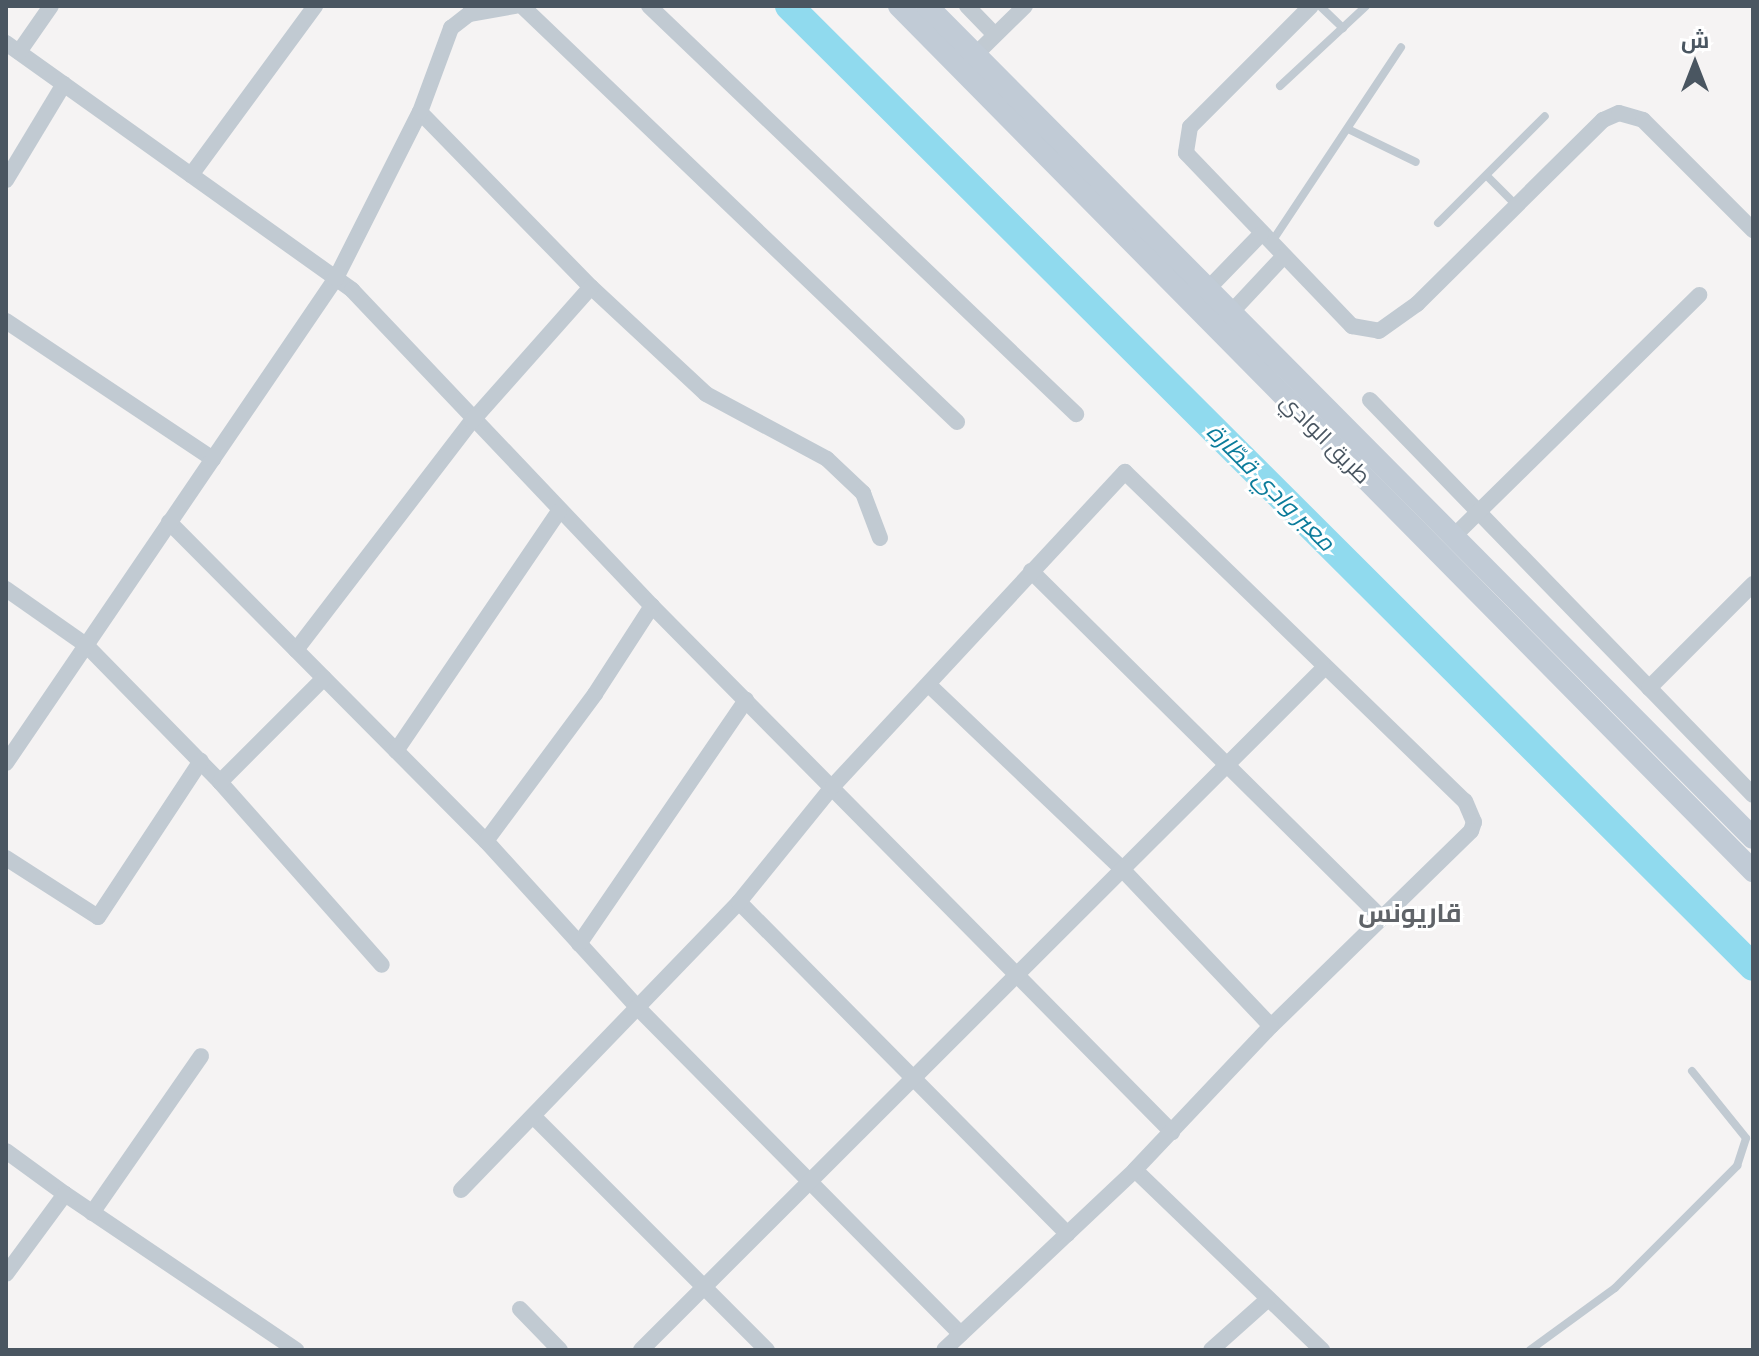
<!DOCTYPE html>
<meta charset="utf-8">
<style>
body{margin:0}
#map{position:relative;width:1759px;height:1356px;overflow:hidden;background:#f5f3f3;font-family:Ubuntu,Cairo,sans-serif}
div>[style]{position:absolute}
.river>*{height:28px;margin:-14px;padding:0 14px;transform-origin:14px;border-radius:14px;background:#90daee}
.lane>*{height:8px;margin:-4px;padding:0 4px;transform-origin:4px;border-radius:4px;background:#c1cad2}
.street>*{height:16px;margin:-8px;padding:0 8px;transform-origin:8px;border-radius:8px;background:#c1cad2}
.secondary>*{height:22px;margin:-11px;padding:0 11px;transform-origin:11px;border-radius:11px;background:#c1cbd6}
span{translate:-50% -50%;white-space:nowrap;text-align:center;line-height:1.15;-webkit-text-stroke:6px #fff;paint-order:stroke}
.street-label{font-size:22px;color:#4a5661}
.water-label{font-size:24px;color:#0c7c9b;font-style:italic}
.quarter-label{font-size:26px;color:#5f6368;font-weight:700}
.frame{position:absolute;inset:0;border:8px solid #4a5661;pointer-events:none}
.north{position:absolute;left:1655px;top:24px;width:80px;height:80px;-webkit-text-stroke:6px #fff;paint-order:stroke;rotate:0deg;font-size:22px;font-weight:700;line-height:32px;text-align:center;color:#4a5661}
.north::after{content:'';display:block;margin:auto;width:28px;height:36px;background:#4a5661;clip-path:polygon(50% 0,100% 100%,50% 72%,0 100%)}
</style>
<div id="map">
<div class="river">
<div style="left:789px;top:6px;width:1361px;rotate:44.91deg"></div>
</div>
<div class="lane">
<div style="left:1320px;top:6px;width:32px;rotate:44deg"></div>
<div style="left:1280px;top:86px;width:117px;rotate:-42.9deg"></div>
<div style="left:1350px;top:130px;width:73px;rotate:25.9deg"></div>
<div style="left:1487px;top:176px;width:41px;rotate:45deg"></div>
<div style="left:1438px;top:223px;width:151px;rotate:-45deg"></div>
<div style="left:1271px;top:243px;width:235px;rotate:-56.4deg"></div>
<div style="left:1530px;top:1350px;width:105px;rotate:-36.1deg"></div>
<div style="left:1615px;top:1288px;width:173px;rotate:-45deg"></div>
<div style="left:1737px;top:1166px;width:29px;rotate:-72deg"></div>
<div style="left:1746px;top:1138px;width:86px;rotate:-128.9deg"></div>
</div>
<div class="street">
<div style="left:522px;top:6px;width:602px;rotate:43.72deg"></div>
<div style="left:649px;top:6px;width:591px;rotate:43.7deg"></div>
<div style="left:967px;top:6px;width:40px;rotate:46deg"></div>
<div style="left:1311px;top:6px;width:171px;rotate:135deg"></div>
<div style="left:1190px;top:127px;width:26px;rotate:99deg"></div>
<div style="left:1186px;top:153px;width:240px;rotate:46.2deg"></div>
<div style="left:1352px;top:326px;width:27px;rotate:10deg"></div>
<div style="left:1379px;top:331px;width:47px;rotate:-35.4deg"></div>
<div style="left:1417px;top:304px;width:262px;rotate:-44.7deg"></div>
<div style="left:1603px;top:120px;width:17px;rotate:-24deg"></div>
<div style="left:1619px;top:113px;width:25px;rotate:16deg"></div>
<div style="left:1643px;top:120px;width:156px;rotate:45deg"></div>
<div style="left:6px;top:43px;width:425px;rotate:35.5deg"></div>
<div style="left:352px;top:290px;width:436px;rotate:46.5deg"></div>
<div style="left:652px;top:606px;width:740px;rotate:45.33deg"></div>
<div style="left:19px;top:52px;width:56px;rotate:-55.2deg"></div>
<div style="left:975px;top:55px;width:70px;rotate:-44.4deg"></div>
<div style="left:420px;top:112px;width:245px;rotate:45.7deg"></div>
<div style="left:591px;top:287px;width:157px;rotate:42.9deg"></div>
<div style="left:706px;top:394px;width:137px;rotate:28.2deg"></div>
<div style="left:827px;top:459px;width:50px;rotate:43.4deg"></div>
<div style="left:863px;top:493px;width:48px;rotate:69.3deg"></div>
<div style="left:191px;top:175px;width:210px;rotate:-53.7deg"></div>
<div style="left:6px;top:180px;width:112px;rotate:-58.9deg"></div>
<div style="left:1201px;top:296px;width:86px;rotate:-45.9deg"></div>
<div style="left:1224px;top:320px;width:86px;rotate:-46.9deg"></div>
<div style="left:6px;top:321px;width:249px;rotate:33.7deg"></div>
<div style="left:1370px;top:400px;width:550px;rotate:45.88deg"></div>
<div style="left:169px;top:522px;width:450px;rotate:45.2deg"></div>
<div style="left:486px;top:841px;width:224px;rotate:47.7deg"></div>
<div style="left:637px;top:1007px;width:460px;rotate:45.3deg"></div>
<div style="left:1454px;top:536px;width:344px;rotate:-44.5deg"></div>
<div style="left:1031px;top:571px;width:494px;rotate:44.7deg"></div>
<div style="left:6px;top:589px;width:98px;rotate:35deg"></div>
<div style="left:86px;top:645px;width:192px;rotate:45.6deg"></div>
<div style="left:220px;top:782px;width:244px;rotate:48.5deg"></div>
<div style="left:296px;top:650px;width:289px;rotate:-52.5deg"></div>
<div style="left:472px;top:421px;width:179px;rotate:-48.4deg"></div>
<div style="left:929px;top:685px;width:267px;rotate:43.6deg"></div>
<div style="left:1122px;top:869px;width:216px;rotate:46.5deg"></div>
<div style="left:1649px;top:688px;width:147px;rotate:-45deg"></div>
<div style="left:396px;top:751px;width:290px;rotate:-55.8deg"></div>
<div style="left:6px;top:763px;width:587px;rotate:-55.77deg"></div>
<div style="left:336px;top:278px;width:186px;rotate:-63.2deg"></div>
<div style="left:420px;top:112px;width:90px;rotate:-69.7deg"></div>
<div style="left:451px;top:28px;width:23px;rotate:-38deg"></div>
<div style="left:469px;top:14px;width:47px;rotate:-9.9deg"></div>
<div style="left:220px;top:782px;width:147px;rotate:-45deg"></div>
<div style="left:486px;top:841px;width:183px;rotate:-53.4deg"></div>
<div style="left:595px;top:694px;width:105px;rotate:-57.1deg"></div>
<div style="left:6px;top:858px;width:109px;rotate:32.7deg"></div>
<div style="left:98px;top:917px;width:187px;rotate:-56.6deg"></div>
<div style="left:739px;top:902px;width:467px;rotate:45.3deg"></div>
<div style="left:579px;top:944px;width:296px;rotate:-55.6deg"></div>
<div style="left:533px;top:1116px;width:331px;rotate:45deg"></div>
<div style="left:6px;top:1151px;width:73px;rotate:36.1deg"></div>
<div style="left:65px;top:1194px;width:99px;rotate:126.4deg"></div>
<div style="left:1135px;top:1170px;width:260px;rotate:43.9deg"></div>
<div style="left:461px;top:1190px;width:400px;rotate:-46deg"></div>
<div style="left:739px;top:902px;width:149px;rotate:-51deg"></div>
<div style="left:833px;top:786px;width:429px;rotate:-47.1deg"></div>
<div style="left:1125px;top:472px;width:473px;rotate:44.1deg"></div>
<div style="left:1465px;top:801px;width:23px;rotate:67deg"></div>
<div style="left:1474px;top:822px;width:9px;rotate:108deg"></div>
<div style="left:1471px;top:831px;width:279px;rotate:135.7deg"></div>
<div style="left:1271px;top:1026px;width:198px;rotate:133.4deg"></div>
<div style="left:1135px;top:1170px;width:262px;rotate:136.7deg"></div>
<div style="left:65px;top:1194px;width:279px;rotate:34deg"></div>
<div style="left:92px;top:1213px;width:191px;rotate:-55.2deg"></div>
<div style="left:520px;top:1309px;width:57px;rotate:45.7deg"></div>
<div style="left:641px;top:1350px;width:965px;rotate:-44.96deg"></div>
<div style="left:1211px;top:1350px;width:76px;rotate:-41.8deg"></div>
</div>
<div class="secondary">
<div style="left:899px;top:6px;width:1216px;rotate:45.37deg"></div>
<div style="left:927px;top:6px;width:1172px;rotate:45.21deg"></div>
</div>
<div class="street-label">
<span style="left:1326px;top:438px;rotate:45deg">طريق الوادي</span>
</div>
<div class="water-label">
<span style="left:1271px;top:487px;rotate:45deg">معبر وادي قطّارة</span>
</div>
<div class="quarter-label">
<span style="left:1410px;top:913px">قاريونس</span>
</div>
<div class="frame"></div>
<div class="north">ش</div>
</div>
